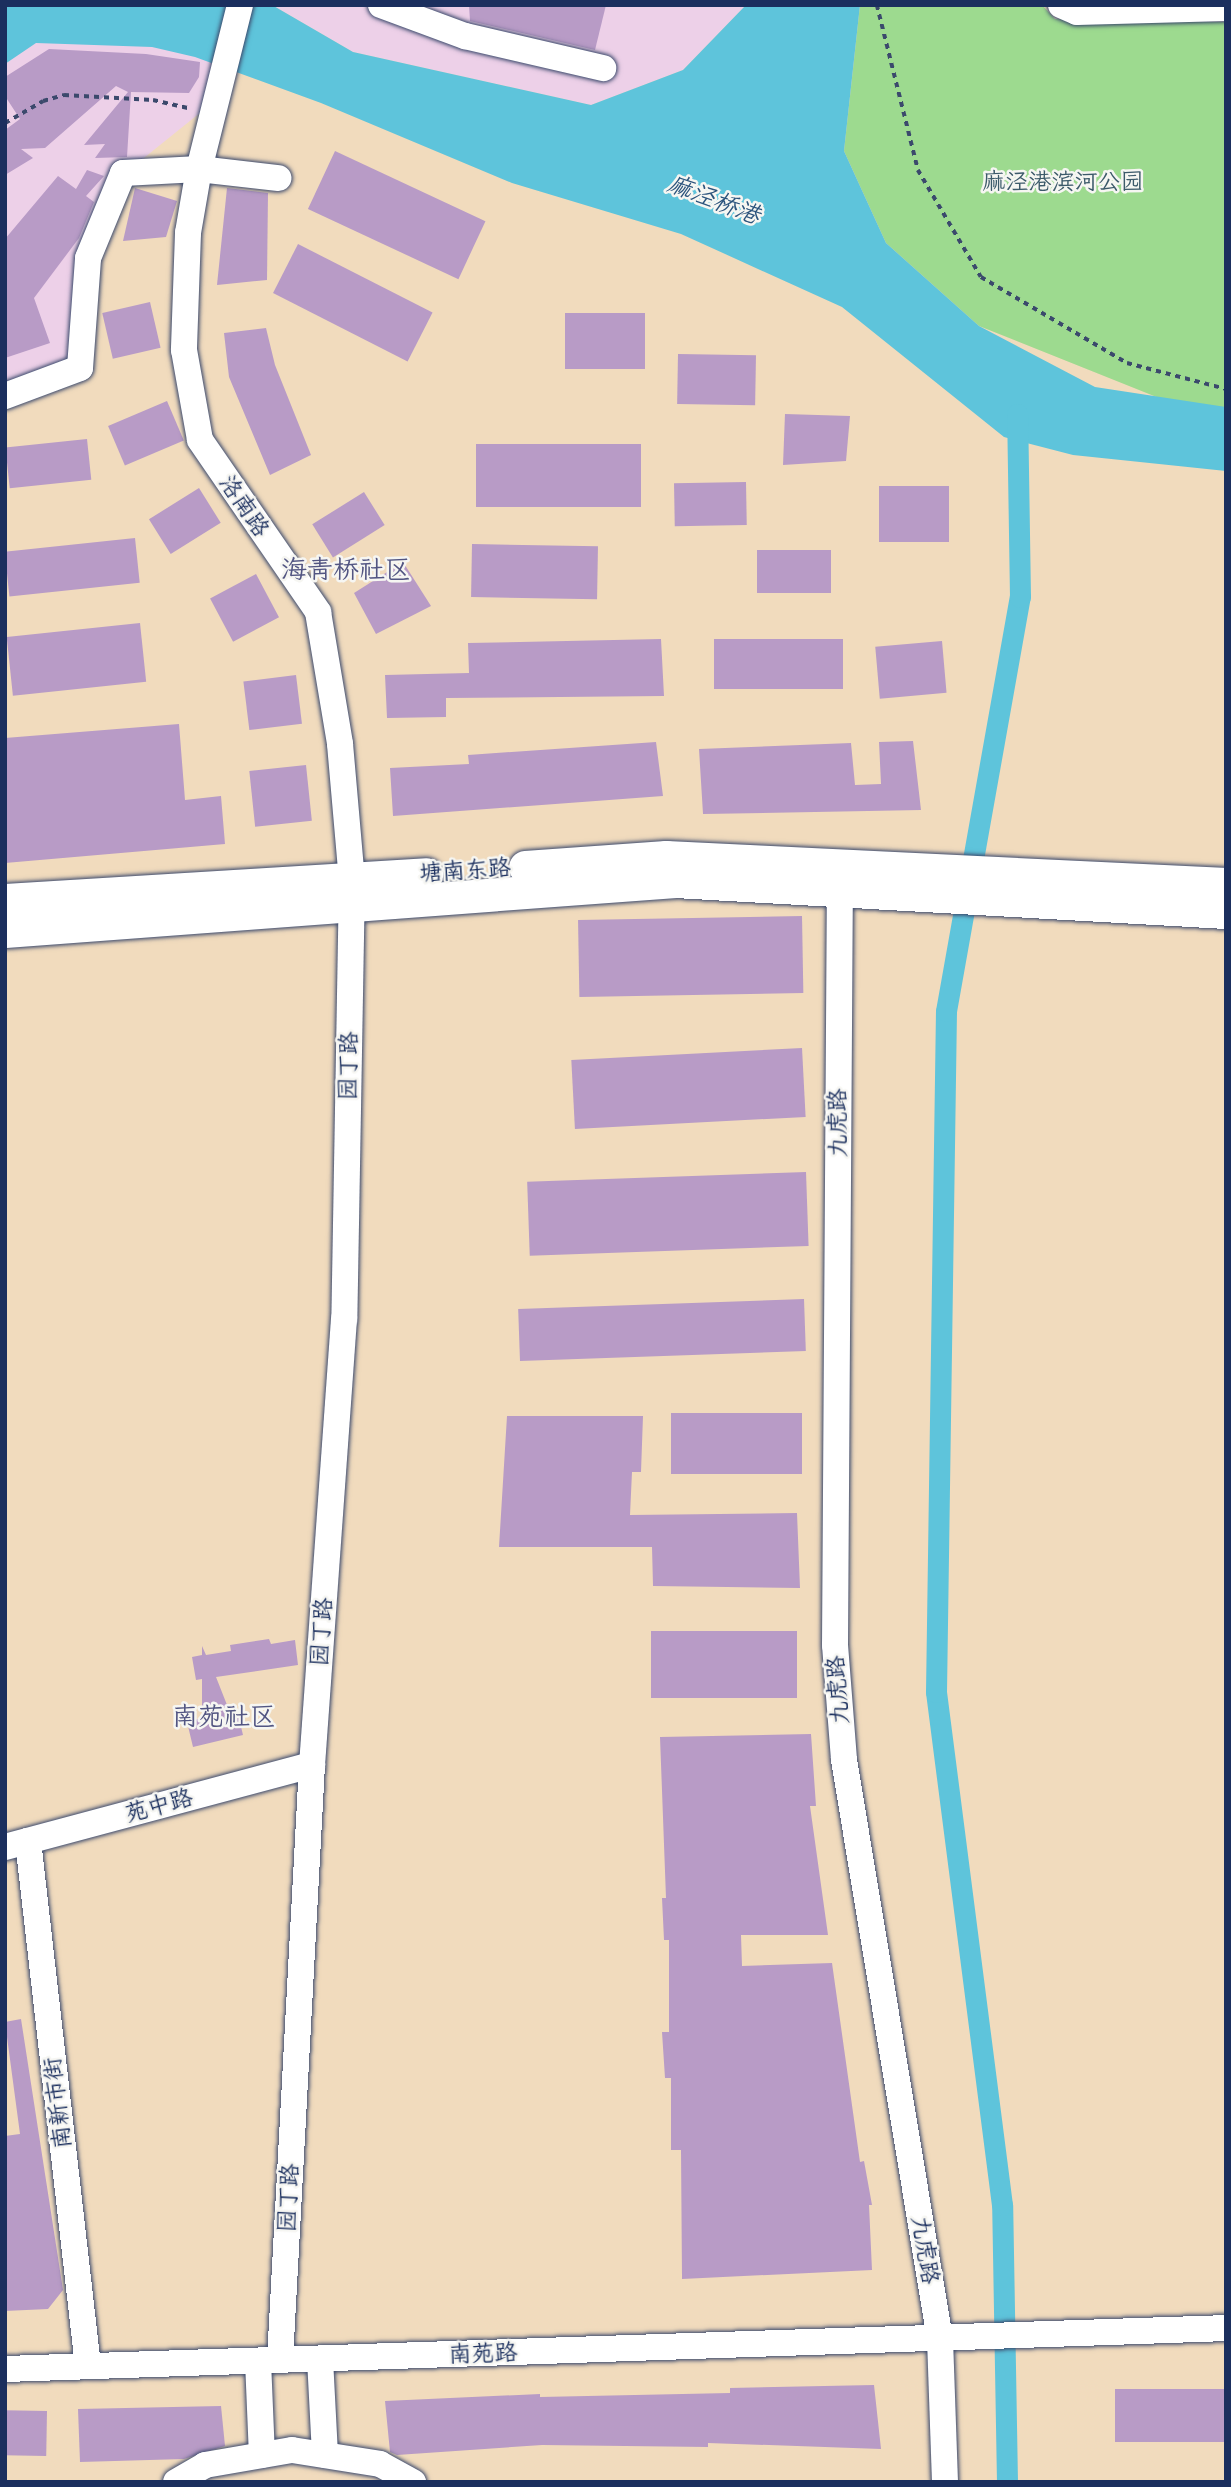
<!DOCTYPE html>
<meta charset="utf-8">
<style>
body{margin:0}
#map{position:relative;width:1231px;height:2487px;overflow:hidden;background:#f1dbbd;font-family:Pangolin,"LXGW WenKai TC",sans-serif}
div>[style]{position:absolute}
.built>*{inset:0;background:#edd0e8}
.green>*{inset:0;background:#9dda8f}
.water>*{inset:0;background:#5ec4db}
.canal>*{height:21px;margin:-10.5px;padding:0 10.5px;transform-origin:10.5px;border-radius:10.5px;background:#5ec4db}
.building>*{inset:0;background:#b89bc6;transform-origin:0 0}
.path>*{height:3.5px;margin-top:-1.75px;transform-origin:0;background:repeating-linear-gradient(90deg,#3b496c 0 5px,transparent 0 10px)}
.roads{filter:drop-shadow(0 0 2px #3b496c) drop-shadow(0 0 2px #3b496c)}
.minor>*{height:26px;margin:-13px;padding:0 13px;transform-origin:13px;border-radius:13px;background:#fff}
.major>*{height:33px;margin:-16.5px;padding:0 16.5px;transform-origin:16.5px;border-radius:16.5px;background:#fff}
span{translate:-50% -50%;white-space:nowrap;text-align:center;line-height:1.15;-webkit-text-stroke:5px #f6f6f2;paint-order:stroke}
.park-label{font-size:23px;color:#3c5a6a}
.street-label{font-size:23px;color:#1b2f5e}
.water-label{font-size:24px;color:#2c547d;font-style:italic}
.quarter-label{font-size:26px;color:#525582}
.frame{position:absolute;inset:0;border:7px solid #1b2f5e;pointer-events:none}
</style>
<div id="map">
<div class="built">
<div style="clip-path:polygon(5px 5px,240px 5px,216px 100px,114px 182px,80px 368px,5px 392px)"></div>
<div style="clip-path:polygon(272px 5px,746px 5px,683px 70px,591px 105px,353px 52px)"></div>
</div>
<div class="green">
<div style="clip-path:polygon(860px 5px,1042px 5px,1055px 19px,1226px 22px,1226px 408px,1184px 408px,979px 326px,886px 243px,844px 151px)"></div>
</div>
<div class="water">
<div style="clip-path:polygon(5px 5px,272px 5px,353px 52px,591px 105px,683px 70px,746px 5px,860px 5px,844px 151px,886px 243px,979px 326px,1095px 387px,1226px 407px,1226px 471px,1073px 455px,1004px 437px,842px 307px,681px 234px,512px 183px,321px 103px,195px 57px,152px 47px,36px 43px,5px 64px)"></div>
</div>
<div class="canal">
<div style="left:1007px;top:2482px;width:277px;rotate:-91deg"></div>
<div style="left:1002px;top:2205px;width:517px;rotate:-97.33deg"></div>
<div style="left:936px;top:1692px;width:681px;rotate:-89.16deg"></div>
<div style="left:946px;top:1011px;width:421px;rotate:-79.9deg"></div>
<div style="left:1020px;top:597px;width:183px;rotate:-90.9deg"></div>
</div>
<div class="building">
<div style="clip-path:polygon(469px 5px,606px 5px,595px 50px,470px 21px)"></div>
<div style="clip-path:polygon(49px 49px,146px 54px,200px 62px,199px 77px,189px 93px,131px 92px,127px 157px,95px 158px,105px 144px,84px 145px,128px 92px,116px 86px,45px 148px,21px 149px,33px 158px,5px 175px,5px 130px,20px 119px,5px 96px,5px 77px)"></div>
<div style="left:335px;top:151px;width:166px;height:64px;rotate:25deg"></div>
<div style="clip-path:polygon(87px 170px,104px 176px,86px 196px,94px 202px,79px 238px,34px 298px,50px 343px,5px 358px,5px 239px,58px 176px,76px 189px)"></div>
<div style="clip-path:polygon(135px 188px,177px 201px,166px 237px,123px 241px)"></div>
<div style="clip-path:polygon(227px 188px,268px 193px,267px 280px,217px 285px)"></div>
<div style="left:298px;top:244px;width:151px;height:55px;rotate:27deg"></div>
<div style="left:150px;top:302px;width:47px;height:49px;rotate:77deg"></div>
<div style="left:565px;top:313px;width:80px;height:56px"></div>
<div style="clip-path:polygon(266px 328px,275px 365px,311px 455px,270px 475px,229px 377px,224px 333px)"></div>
<div style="left:678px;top:354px;width:78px;height:50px;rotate:1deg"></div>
<div style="left:167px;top:401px;width:43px;height:64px;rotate:67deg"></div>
<div style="clip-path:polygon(785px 414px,850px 416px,846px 461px,783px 465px)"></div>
<div style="left:87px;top:439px;width:41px;height:82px;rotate:84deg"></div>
<div style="left:476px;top:444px;width:165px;height:63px"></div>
<div style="left:746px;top:482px;width:43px;height:72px;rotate:89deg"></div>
<div style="left:879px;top:486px;width:70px;height:56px"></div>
<div style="left:199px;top:488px;width:41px;height:59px;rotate:58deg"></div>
<div style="left:364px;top:492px;width:39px;height:61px;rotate:58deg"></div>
<div style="left:135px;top:538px;width:45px;height:131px;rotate:84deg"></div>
<div style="left:472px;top:544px;width:126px;height:53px;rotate:1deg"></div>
<div style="left:757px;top:550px;width:74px;height:43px"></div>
<div style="clip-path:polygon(403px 562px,431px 606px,376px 634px,354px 593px)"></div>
<div style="left:256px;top:574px;width:49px;height:52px;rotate:62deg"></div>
<div style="left:140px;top:623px;width:59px;height:134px;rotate:84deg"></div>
<div style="clip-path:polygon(661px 639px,664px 696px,446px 698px,446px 717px,387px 718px,385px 675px,469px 673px,468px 643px)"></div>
<div style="left:714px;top:639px;width:129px;height:50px"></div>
<div style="left:942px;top:641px;width:52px;height:67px;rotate:85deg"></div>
<div style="left:296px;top:675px;width:49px;height:53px;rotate:83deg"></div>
<div style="clip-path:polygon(179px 724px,185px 800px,221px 796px,225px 844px,5px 863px,5px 738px)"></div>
<div style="clip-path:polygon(913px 741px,921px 810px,703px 814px,699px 749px,851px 743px,855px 785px,881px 784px,879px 742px)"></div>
<div style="clip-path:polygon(656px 742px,663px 796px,393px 816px,390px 768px,469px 764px,468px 755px)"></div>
<div style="left:306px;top:765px;width:56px;height:57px;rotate:84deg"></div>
<div style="left:802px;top:916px;width:77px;height:224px;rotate:89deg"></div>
<div style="left:802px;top:1048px;width:69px;height:231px;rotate:87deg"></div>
<div style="left:806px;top:1172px;width:74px;height:279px;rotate:88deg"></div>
<div style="left:804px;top:1299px;width:52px;height:286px;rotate:88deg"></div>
<div style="left:671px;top:1413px;width:131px;height:61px"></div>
<div style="clip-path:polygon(507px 1416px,643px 1416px,641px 1472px,632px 1472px,630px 1515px,797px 1513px,800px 1588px,653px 1586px,652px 1547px,499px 1547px)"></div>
<div style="left:651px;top:1631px;width:146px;height:67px"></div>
<div style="clip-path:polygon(269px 1639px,271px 1644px,295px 1640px,298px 1665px,216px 1677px,229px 1710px,237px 1710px,243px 1735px,193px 1747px,187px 1722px,202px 1718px,202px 1679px,196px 1680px,192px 1657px,202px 1655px,202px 1646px,206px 1655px,231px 1651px,230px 1645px)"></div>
<div style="clip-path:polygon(811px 1734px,816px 1806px,810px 1806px,828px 1935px,741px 1935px,742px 1966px,832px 1963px,860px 2162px,864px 2161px,872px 2205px,869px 2205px,872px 2270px,682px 2279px,681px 2150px,671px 2150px,671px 2078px,665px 2078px,662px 2032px,669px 2032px,669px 1940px,664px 1940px,662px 1898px,666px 1898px,660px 1737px)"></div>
<div style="clip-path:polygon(21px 2019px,63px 2290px,48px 2309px,5px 2311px,5px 2136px,20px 2134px,5px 2022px)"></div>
<div style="clip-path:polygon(874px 2385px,881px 2449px,708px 2443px,708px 2447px,542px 2445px,397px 2455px,390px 2452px,385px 2401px,540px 2394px,540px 2397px,730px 2393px,730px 2388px)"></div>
<div style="left:1226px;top:2389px;width:53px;height:111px;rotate:90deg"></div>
<div style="clip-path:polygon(221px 2406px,225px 2446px,184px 2459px,80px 2462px,78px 2409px)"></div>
<div style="left:47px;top:2411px;width:45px;height:42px;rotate:91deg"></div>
</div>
<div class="path">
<div style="left:877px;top:5px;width:170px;rotate:76deg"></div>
<div style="left:918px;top:170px;width:124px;rotate:59.5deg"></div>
<div style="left:981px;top:277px;width:169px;rotate:30.5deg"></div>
<div style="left:1127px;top:363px;width:102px;rotate:14.7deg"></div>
<div style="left:5px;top:123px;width:44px;rotate:-30.1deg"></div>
<div style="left:43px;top:101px;width:22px;rotate:-16deg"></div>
<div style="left:64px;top:95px;width:89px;rotate:3.2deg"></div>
<div style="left:153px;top:100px;width:39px;rotate:13deg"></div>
</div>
<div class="roads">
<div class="minor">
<div style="left:240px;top:5px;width:169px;rotate:104deg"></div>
<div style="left:199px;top:169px;width:65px;rotate:99.8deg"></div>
<div style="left:188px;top:233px;width:117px;rotate:92deg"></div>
<div style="left:184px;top:350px;width:91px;rotate:79.9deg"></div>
<div style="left:200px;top:440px;width:209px;rotate:55.5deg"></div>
<div style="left:318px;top:612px;width:134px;rotate:80.5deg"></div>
<div style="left:340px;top:744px;width:137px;rotate:85deg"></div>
<div style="left:352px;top:880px;width:439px;rotate:91deg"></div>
<div style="left:344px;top:1319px;width:447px;rotate:94.1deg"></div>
<div style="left:312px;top:1765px;width:596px;rotate:93.08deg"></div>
<div style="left:381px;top:5px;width:90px;rotate:20.3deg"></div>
<div style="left:465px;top:36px;width:142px;rotate:13.1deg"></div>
<div style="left:1061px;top:5px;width:17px;rotate:24deg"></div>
<div style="left:1077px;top:12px;width:149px;rotate:-1.5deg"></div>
<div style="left:5px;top:396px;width:80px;rotate:-20.5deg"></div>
<div style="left:80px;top:368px;width:110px;rotate:-85.8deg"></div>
<div style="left:88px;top:258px;width:92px;rotate:-67.6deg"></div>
<div style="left:123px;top:173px;width:76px;rotate:-3deg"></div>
<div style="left:199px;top:169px;width:80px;rotate:6.5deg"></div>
<div style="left:840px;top:871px;width:774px;rotate:90.37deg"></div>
<div style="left:835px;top:1645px;width:115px;rotate:85.5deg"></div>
<div style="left:844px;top:1760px;width:587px;rotate:80.59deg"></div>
<div style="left:940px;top:2339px;width:143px;rotate:88deg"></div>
<div style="left:28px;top:1841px;width:528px;rotate:83.48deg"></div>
<div style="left:5px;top:1847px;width:318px;rotate:-15deg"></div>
<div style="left:320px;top:2359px;width:96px;rotate:87deg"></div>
<div style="left:258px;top:2361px;width:94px;rotate:87.6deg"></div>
<div style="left:5px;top:2369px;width:1222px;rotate:-1.92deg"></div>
<div style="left:176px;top:2482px;width:34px;rotate:-30deg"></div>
<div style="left:205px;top:2465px;width:88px;rotate:-9.8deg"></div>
<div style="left:292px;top:2450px;width:89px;rotate:9deg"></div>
<div style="left:380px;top:2464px;width:38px;rotate:29deg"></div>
</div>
<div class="major">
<div style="left:525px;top:867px;width:141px;rotate:-4.1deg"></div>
<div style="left:666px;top:857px;width:561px;rotate:2.76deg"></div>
<div style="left:5px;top:900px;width:422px;rotate:-3.5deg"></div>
<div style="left:5px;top:931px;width:672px;rotate:-4.27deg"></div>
<div style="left:675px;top:881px;width:552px;rotate:3.22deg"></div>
</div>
</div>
<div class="park-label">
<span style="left:1063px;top:182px">麻泾港滨河公园</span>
</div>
<div class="street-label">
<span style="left:244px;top:506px;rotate:56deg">洛南路</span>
<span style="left:465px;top:871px;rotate:-4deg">塘南东路</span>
<span style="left:349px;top:1066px;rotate:-89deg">园丁路</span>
<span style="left:838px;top:1123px;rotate:-90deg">九虎路</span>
<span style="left:322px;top:1632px;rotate:-86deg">园丁路</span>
<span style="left:838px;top:1690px;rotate:-94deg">九虎路</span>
<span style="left:159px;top:1806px;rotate:-15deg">苑中路</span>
<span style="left:58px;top:2103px;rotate:-97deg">南新市街</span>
<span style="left:289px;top:2198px;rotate:-87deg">园丁路</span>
<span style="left:925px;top:2250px;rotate:81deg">九虎路</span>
<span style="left:483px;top:2354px;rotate:-2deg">南苑路</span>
</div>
<div class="water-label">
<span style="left:714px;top:200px;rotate:21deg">麻泾桥港</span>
</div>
<div class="quarter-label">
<span style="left:346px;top:571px">海青桥社区</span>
<span style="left:224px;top:1718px">南苑社区</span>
</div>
<div class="frame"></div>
</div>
